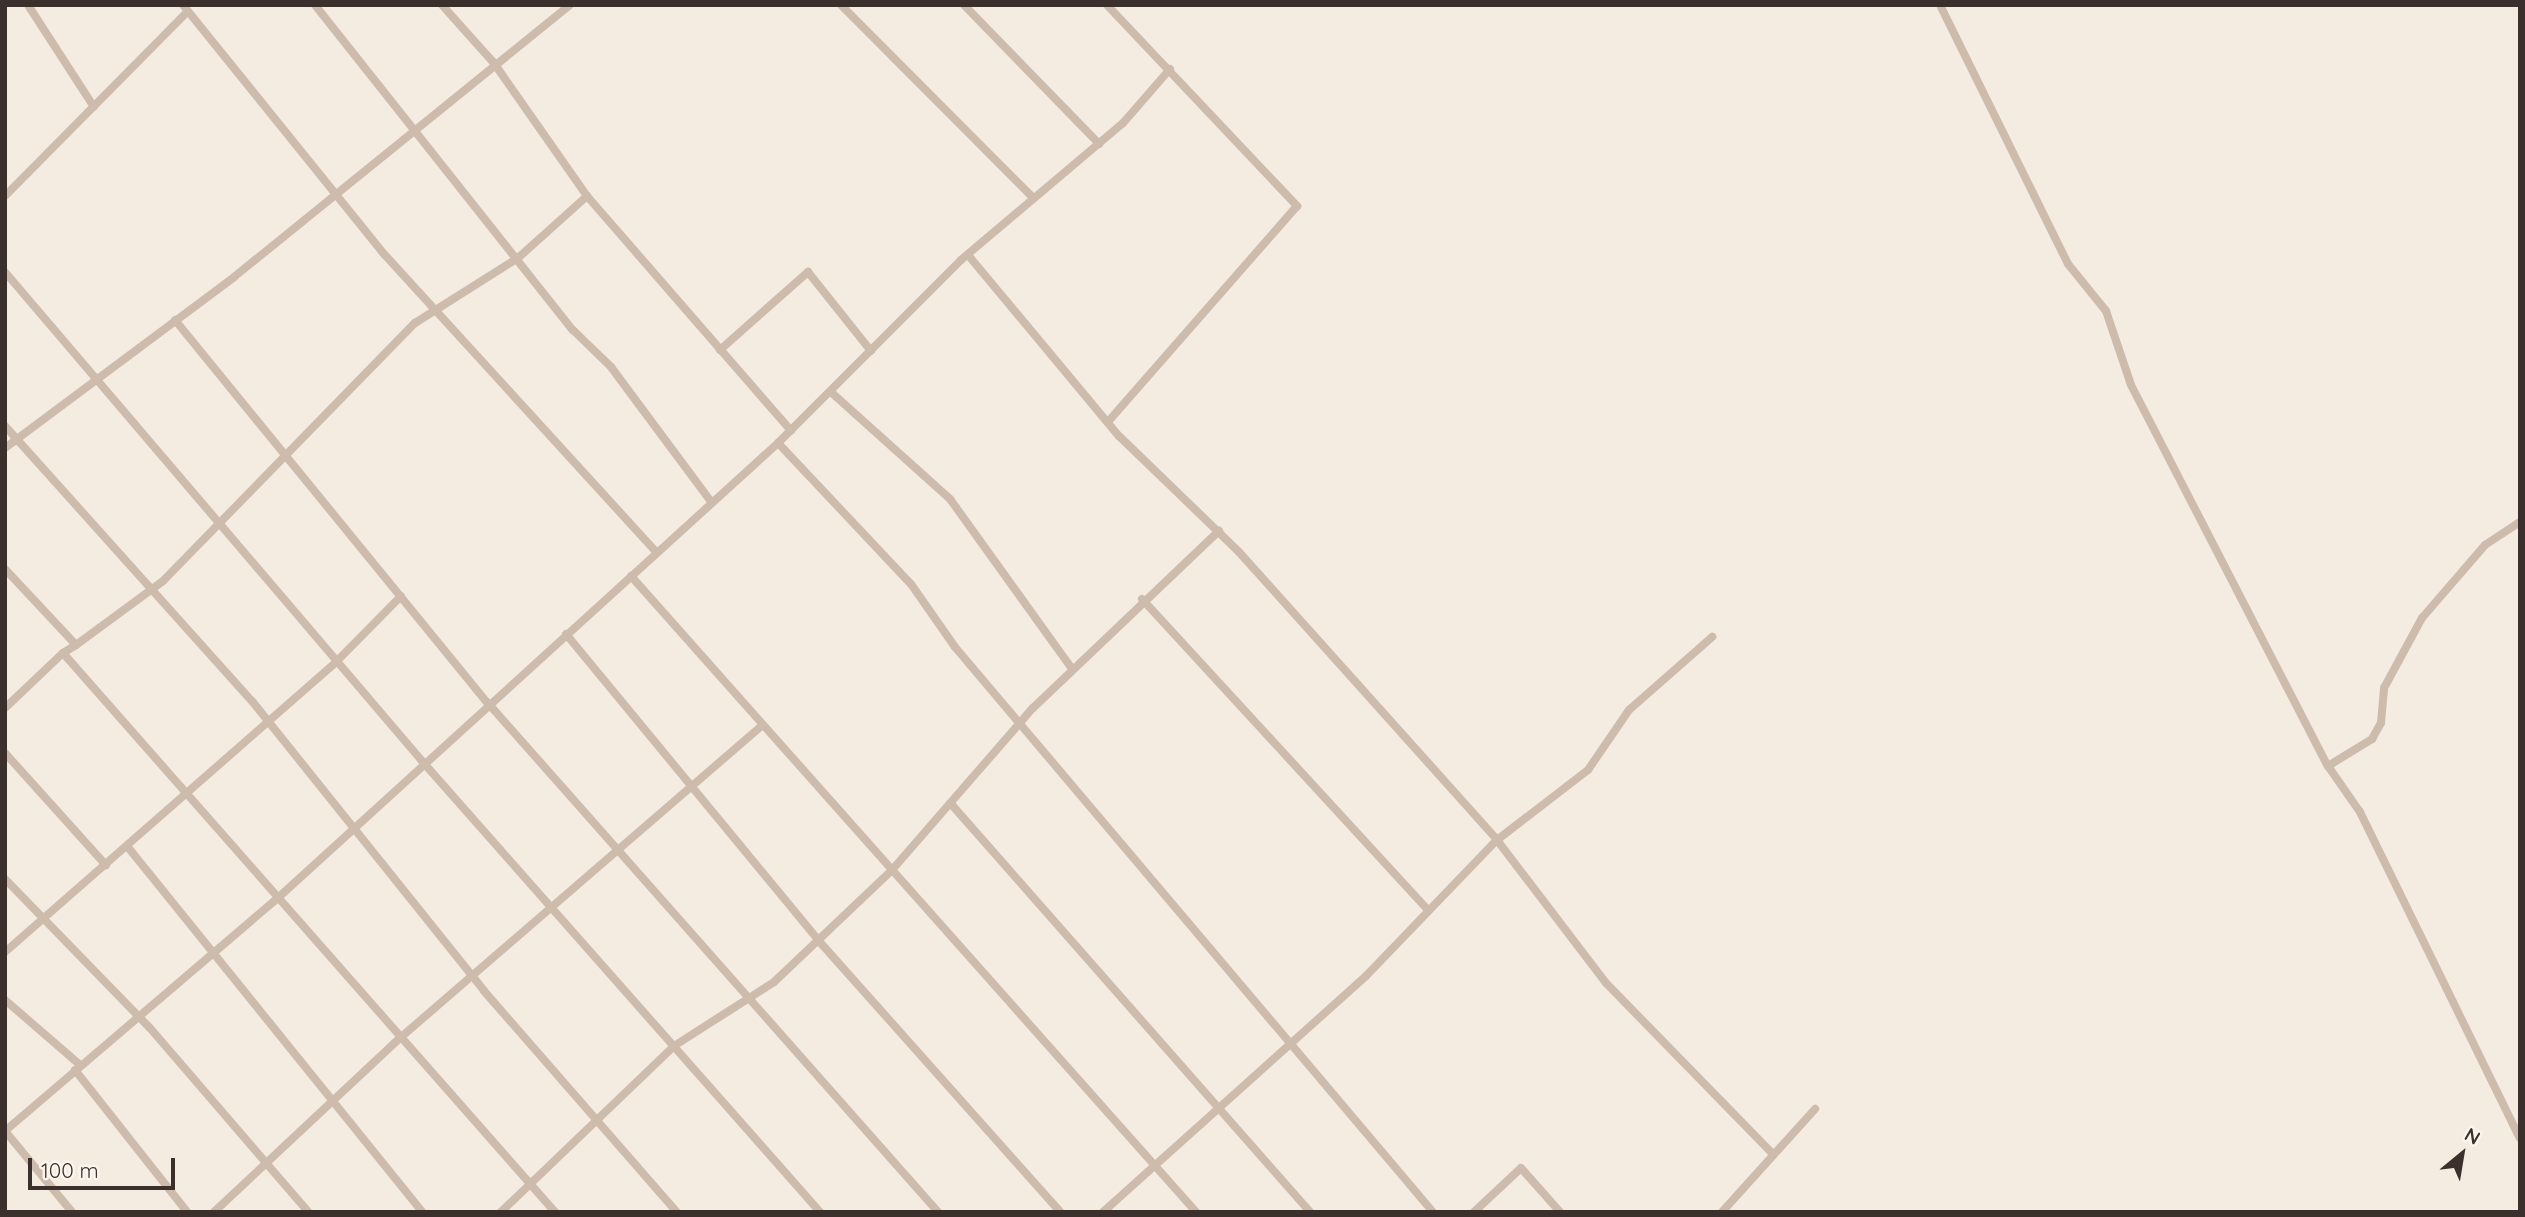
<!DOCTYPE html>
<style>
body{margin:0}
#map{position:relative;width:2525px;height:1217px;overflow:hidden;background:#f4ebe1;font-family:Quicksand,sans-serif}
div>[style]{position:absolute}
.street>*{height:8px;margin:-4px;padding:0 4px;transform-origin:4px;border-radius:4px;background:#cdbbac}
span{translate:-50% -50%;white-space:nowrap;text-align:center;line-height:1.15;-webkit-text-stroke:6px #fbf5ee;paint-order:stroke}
.frame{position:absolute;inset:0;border:7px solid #3b302b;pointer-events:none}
.north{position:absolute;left:2427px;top:1119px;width:70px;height:70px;-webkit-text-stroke:5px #fbf5ee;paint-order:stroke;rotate:30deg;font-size:19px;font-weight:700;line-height:28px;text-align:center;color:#3b302b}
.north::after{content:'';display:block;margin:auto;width:24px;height:32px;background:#3b302b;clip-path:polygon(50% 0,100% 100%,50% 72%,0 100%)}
.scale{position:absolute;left:28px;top:1158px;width:147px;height:32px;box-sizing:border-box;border:4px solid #3b302b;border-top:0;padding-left:9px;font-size:21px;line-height:24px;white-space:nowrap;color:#3b302b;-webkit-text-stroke:5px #fbf5ee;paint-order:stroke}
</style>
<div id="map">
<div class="street">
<div style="left:28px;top:5px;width:121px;rotate:57.1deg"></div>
<div style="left:183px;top:5px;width:321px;rotate:51.1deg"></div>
<div style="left:385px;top:255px;width:402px;rotate:47.6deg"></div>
<div style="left:315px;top:5px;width:415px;rotate:51.6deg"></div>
<div style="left:573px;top:330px;width:53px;rotate:44.2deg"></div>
<div style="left:611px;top:367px;width:169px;rotate:53.4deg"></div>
<div style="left:841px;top:5px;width:272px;rotate:45.1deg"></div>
<div style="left:964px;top:5px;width:194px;rotate:45.8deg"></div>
<div style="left:1107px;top:5px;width:277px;rotate:46.6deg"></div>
<div style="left:1297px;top:206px;width:287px;rotate:131.2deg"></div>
<div style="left:1940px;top:5px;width:289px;rotate:63.7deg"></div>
<div style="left:2068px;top:264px;width:60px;rotate:51deg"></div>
<div style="left:2106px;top:311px;width:78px;rotate:71.3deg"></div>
<div style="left:2131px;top:385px;width:429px;rotate:62.7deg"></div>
<div style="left:2328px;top:766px;width:56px;rotate:55.2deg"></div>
<div style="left:2360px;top:812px;width:363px;rotate:63.9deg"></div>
<div style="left:1170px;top:69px;width:72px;rotate:131deg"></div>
<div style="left:1123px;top:123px;width:212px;rotate:139.8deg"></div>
<div style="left:961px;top:260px;width:259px;rotate:135deg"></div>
<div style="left:778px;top:443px;width:194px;rotate:46.7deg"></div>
<div style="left:911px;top:584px;width:77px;rotate:55.1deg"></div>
<div style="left:955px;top:647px;width:740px;rotate:49.77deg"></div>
<div style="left:5px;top:196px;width:260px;rotate:-45.3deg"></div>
<div style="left:587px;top:196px;width:311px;rotate:49deg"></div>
<div style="left:968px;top:255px;width:236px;rotate:50.2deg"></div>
<div style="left:1119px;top:436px;width:167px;rotate:44deg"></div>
<div style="left:1239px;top:552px;width:387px;rotate:48.1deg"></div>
<div style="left:1497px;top:840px;width:180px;rotate:52.7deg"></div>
<div style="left:1606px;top:983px;width:239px;rotate:45.7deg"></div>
<div style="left:5px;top:272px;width:643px;rotate:49.54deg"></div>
<div style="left:422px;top:761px;width:602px;rotate:48.57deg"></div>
<div style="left:175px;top:320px;width:493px;rotate:50.8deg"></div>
<div style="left:487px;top:702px;width:681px;rotate:48.51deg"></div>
<div style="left:720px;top:350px;width:118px;rotate:-41.6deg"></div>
<div style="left:808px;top:272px;width:101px;rotate:51.4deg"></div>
<div style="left:832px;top:393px;width:159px;rotate:41.9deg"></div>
<div style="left:950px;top:499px;width:209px;rotate:54.3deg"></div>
<div style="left:5px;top:426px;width:370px;rotate:48.1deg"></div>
<div style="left:252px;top:701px;width:371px;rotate:51.3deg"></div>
<div style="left:484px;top:991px;width:293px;rotate:48.9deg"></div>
<div style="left:5px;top:448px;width:286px;rotate:-36.7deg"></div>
<div style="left:234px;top:277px;width:432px;rotate:-39deg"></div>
<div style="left:5px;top:569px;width:104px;rotate:46.9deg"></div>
<div style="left:76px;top:645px;width:15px;rotate:148deg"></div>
<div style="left:63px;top:653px;width:745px;rotate:48.65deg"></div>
<div style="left:631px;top:576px;width:851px;rotate:48.38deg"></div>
<div style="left:1142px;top:599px;width:423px;rotate:47.4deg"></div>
<div style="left:566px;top:634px;width:396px;rotate:50.5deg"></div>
<div style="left:818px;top:940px;width:364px;rotate:48.3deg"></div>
<div style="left:76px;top:645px;width:108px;rotate:-36.3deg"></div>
<div style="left:163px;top:581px;width:361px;rotate:-45.7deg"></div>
<div style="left:415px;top:323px;width:122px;rotate:-32.3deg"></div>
<div style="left:518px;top:258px;width:93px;rotate:-41.9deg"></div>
<div style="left:587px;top:196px;width:164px;rotate:-125deg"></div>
<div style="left:493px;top:62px;width:76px;rotate:-131.8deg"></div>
<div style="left:5px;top:708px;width:80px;rotate:-43.5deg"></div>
<div style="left:5px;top:753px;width:151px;rotate:48deg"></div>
<div style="left:2328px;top:766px;width:52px;rotate:-31.5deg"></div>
<div style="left:2372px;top:739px;width:18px;rotate:-61deg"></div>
<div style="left:2381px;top:723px;width:35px;rotate:-85deg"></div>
<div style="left:2384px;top:688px;width:80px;rotate:-61.5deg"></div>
<div style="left:2422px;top:618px;width:96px;rotate:-49.2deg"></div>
<div style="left:2485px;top:545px;width:42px;rotate:-33.3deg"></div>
<div style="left:952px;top:805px;width:542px;rotate:48.66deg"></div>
<div style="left:127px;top:846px;width:470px;rotate:51.1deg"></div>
<div style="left:5px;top:879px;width:208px;rotate:45.8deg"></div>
<div style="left:150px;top:1028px;width:243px;rotate:49.3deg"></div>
<div style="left:5px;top:952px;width:441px;rotate:-41.2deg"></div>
<div style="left:337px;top:661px;width:91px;rotate:-45.4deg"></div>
<div style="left:5px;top:1000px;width:99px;rotate:40.9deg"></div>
<div style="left:75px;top:1070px;width:181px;rotate:51.7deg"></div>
<div style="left:5px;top:1131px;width:362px;rotate:-40.5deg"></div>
<div style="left:280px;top:896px;width:673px;rotate:-42.29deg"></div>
<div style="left:5px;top:1131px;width:105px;rotate:50.4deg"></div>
<div style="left:214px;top:1212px;width:255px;rotate:-43.1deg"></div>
<div style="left:400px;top:1038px;width:479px;rotate:-40.8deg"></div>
<div style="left:501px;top:1212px;width:240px;rotate:-43.8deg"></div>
<div style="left:674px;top:1046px;width:119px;rotate:-32.6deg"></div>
<div style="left:774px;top:982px;width:163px;rotate:-43.5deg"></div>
<div style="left:892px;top:870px;width:215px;rotate:-49deg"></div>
<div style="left:1033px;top:708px;width:257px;rotate:-43.6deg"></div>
<div style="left:1103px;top:1212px;width:353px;rotate:-41.9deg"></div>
<div style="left:1366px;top:976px;width:189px;rotate:-46.1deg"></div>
<div style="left:1497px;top:840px;width:115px;rotate:-37.6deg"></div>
<div style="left:1588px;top:770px;width:73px;rotate:-55.7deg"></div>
<div style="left:1629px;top:710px;width:111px;rotate:-41.3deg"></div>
<div style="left:1474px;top:1212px;width:64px;rotate:-43.1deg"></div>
<div style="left:1521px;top:1168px;width:59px;rotate:48.4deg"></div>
<div style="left:1722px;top:1212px;width:139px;rotate:-47.9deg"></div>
</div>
<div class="frame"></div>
<div class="north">N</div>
<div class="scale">100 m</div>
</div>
